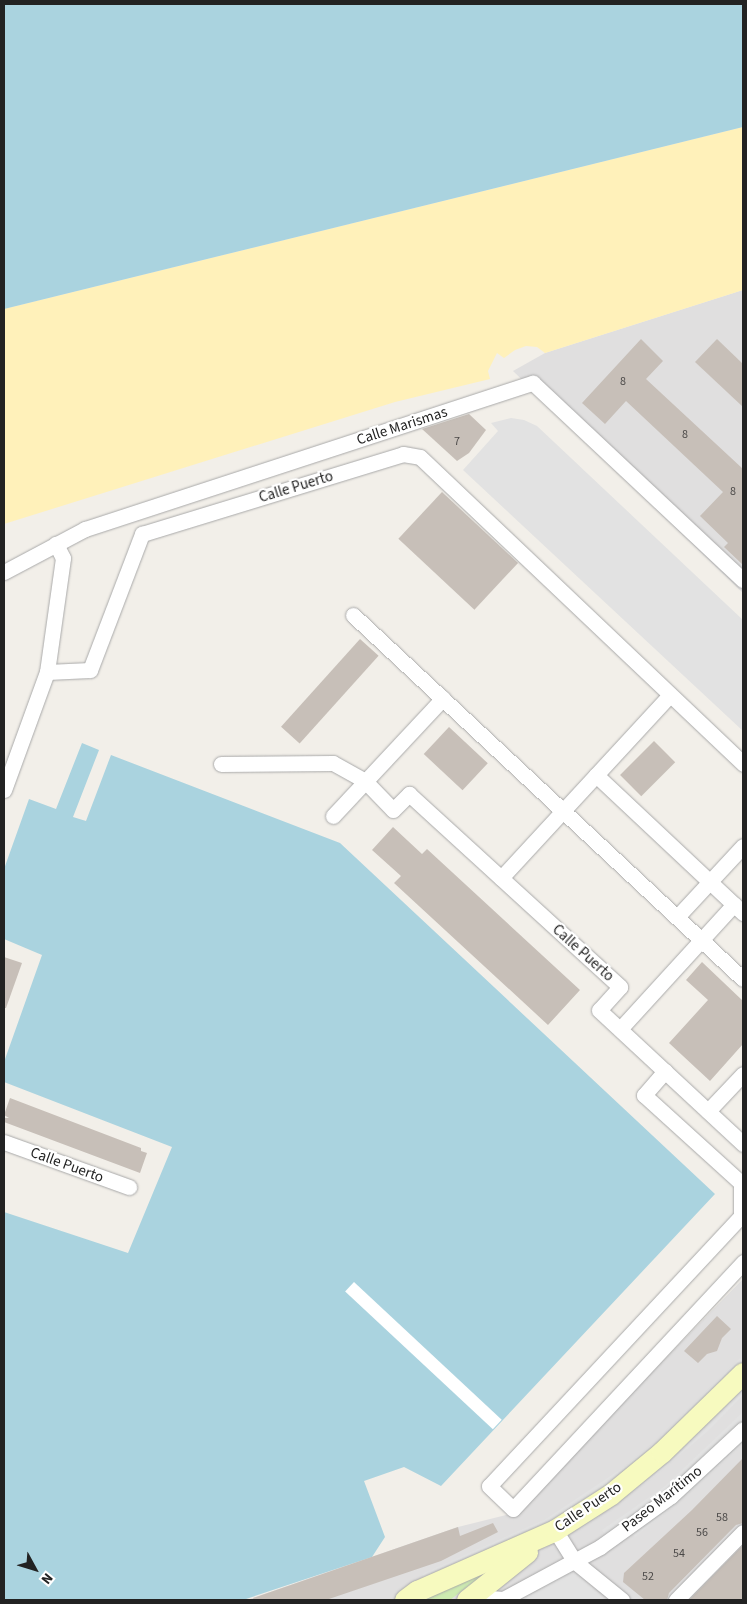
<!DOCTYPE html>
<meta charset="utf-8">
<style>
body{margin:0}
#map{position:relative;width:747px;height:1604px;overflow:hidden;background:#f2efe9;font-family:"Source Sans 3",sans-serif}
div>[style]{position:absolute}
.residential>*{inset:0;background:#e0dfdf}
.grass>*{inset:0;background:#cdebb0}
.sand>*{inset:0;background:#fff1ba}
.parking>*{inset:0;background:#e2e2e2}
.water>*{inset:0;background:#aad3df}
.pier>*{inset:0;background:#fff;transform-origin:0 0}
.building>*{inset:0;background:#c7bfb8;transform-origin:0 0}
.roads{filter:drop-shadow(0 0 1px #a9a9a9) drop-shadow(0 0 1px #a9a9a9)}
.street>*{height:15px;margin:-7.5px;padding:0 7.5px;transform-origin:7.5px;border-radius:7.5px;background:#fff}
.secondary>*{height:21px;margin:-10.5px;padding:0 10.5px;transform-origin:10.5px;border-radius:10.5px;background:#f7fabf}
span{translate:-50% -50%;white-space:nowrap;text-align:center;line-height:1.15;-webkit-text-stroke:4.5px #fff;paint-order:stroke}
.number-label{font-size:12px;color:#4b4948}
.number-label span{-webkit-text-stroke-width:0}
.street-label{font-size:15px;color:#222}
.frame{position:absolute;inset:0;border:5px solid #222;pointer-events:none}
.north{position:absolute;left:10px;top:1544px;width:50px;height:50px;-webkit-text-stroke:4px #fff;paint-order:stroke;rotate:129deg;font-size:14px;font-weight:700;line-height:20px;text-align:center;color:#222}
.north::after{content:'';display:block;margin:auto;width:18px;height:22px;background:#222;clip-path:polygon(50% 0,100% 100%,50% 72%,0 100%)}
</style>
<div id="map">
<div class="residential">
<div style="clip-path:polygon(743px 290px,743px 593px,513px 371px,545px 353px)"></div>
<div style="clip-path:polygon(743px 1279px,743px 1600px,247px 1600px,458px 1527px,514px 1513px)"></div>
</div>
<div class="grass">
<div style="clip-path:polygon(484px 1574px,450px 1600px,428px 1600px,427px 1597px)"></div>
</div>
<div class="sand">
<div style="clip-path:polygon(743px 127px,743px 290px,545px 353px,537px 347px,526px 346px,515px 350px,504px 358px,497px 353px,488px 371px,490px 379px,395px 402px,4px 524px,4px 309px)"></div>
</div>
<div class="parking">
<div style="clip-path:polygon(511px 418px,524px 420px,537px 426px,743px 620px,743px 731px,463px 470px,498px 431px,491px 423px)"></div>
<div style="clip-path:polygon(740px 1358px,743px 1363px,659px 1445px,626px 1472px,549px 1524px,425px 1580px,422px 1574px,546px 1519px,624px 1467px,655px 1442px)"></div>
<div style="clip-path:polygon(743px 1387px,743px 1395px,708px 1431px,654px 1477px,581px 1529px,578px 1525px,651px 1473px,705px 1427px)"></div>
<div style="clip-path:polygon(743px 1412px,743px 1423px,669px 1492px,606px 1536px,602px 1530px,665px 1486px)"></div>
<div style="clip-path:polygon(743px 1436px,742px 1445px,678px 1503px,635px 1537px,631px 1533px)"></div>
<div style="clip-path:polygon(564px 1572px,576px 1572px,605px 1600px,520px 1600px)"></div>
</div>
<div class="water">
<div style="clip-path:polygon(4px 4px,743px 4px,743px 127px,4px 309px)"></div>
<div style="clip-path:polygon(82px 743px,99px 750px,73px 817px,86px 821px,111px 755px,340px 843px,715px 1194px,441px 1486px,404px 1467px,364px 1481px,385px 1537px,372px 1557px,243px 1600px,4px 1600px,4px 1212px,128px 1253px,172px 1147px,4px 1082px,4px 1062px,42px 955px,4px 939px,4px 869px,29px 799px,56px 809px)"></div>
</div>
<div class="pier">
<div style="left:354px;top:1282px;width:202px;height:13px;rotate:43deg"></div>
</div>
<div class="building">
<div style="clip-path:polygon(641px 339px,663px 361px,646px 379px,743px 469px,743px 565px,724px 547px,728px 543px,700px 516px,723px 492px,626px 401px,605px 424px,582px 403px)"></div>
<div style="clip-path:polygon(717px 339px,743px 364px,743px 407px,695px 362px)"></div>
<div style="clip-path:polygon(469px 414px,486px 430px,469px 453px,457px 461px,422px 429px)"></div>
<div style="left:442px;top:492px;width:104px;height:64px;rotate:43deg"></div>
<div style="left:360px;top:639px;width:25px;height:118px;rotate:42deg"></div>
<div style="left:449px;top:727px;width:53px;height:37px;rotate:43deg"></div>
<div style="left:654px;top:741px;width:30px;height:48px;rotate:45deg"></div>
<div style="clip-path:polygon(393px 827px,422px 854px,427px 849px,580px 990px,548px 1025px,394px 883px,401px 876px,372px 850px)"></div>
<div style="clip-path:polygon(4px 957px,22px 963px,6px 1008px,4px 1008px)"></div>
<div style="clip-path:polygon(702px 962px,743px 1001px,743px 1044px,710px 1081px,669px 1043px,708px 1000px,686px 980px)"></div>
<div style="clip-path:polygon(10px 1098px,141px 1148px,141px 1151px,147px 1153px,140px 1173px,4px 1122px,4px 1118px,9px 1118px,4px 1115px)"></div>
<div style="clip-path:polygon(717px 1316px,731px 1329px,722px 1338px,717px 1351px,707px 1354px,698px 1363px,684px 1351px)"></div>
<div style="clip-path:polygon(743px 1458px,743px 1523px,736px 1525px,669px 1593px,667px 1600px,645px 1600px,623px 1582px,624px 1573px,692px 1510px)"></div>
<div style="clip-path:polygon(493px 1523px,498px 1532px,441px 1561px,326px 1600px,254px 1600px,253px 1598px,458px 1527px,460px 1536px)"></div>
<div style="clip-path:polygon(743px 1545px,743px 1600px,689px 1600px)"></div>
</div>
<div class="roads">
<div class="street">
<div style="left:4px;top:572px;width:92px;rotate:-28deg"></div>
<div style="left:85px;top:529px;width:471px;rotate:-18.1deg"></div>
<div style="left:533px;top:383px;width:288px;rotate:43.2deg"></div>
<div style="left:353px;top:615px;width:533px;rotate:43.03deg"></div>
<div style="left:47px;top:672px;width:115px;rotate:-82deg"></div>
<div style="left:63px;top:558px;width:16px;rotate:-117deg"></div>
<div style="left:221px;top:764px;width:112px;rotate:-0.5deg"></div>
<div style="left:333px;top:763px;width:37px;rotate:29deg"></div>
<div style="left:365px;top:781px;width:40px;rotate:46deg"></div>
<div style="left:393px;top:810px;width:23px;rotate:-45deg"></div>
<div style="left:409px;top:794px;width:286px;rotate:42.4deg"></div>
<div style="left:620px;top:987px;width:31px;rotate:132deg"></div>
<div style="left:599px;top:1010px;width:197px;rotate:42.9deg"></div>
<div style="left:596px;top:775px;width:202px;rotate:43.2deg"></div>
<div style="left:4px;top:790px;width:126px;rotate:-70deg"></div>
<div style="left:47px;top:672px;width:43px;rotate:-2.7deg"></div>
<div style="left:90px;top:670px;width:146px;rotate:-69.1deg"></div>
<div style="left:142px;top:534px;width:273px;rotate:-17deg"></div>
<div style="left:403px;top:454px;width:17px;rotate:10deg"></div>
<div style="left:420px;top:457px;width:446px;rotate:43.5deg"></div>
<div style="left:333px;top:816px;width:161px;rotate:-47deg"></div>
<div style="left:501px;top:878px;width:249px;rotate:-47.3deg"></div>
<div style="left:677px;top:917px;width:97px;rotate:-47.1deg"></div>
<div style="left:620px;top:1029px;width:169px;rotate:-47.6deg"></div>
<div style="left:665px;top:1071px;width:32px;rotate:131deg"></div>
<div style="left:644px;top:1095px;width:131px;rotate:42.2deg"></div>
<div style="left:741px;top:1183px;width:33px;rotate:90deg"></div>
<div style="left:741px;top:1216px;width:369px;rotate:133deg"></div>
<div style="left:489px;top:1486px;width:33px;rotate:44deg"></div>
<div style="left:513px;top:1509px;width:338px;rotate:-47deg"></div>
<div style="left:708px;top:1111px;width:51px;rotate:-46.6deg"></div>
<div style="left:4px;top:1142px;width:133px;rotate:19.8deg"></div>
<div style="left:555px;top:1530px;width:36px;rotate:58deg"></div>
<div style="left:574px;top:1561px;width:30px;rotate:-28deg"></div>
<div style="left:600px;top:1547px;width:87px;rotate:-35.7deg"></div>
<div style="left:671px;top:1496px;width:98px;rotate:-42.9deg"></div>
<div style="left:487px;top:1600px;width:4px;rotate:-34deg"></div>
<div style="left:490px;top:1598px;width:13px;rotate:4deg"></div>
<div style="left:503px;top:1599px;width:81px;rotate:-28.2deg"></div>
<div style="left:574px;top:1561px;width:62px;rotate:39.1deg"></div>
<div style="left:676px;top:1600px;width:95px;rotate:-45.4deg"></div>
</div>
<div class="secondary">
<div style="left:405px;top:1600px;width:15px;rotate:-37deg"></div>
<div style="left:417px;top:1591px;width:151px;rotate:-23.8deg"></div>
<div style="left:555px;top:1530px;width:67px;rotate:-32.7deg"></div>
<div style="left:611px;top:1494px;width:66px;rotate:-39.5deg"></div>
<div style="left:662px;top:1452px;width:113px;rotate:-44.3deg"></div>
<div style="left:467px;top:1600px;width:77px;rotate:-38.7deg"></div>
</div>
</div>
<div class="number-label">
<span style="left:623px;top:382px">8</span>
<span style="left:685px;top:435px">8</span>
<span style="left:457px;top:442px">7</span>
<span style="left:733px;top:492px">8</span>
<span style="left:722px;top:1518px">58</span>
<span style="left:702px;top:1533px">56</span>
<span style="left:679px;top:1554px">54</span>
<span style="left:648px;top:1577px">52</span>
</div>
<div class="street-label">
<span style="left:402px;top:426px;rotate:-18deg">Calle Marismas</span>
<span style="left:296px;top:487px;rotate:-17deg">Calle Puerto</span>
<span style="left:583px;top:953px;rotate:42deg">Calle Puerto</span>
<span style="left:67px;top:1165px;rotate:20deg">Calle Puerto</span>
<span style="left:662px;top:1499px;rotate:-38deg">Paseo Marítimo</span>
<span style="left:588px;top:1507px;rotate:-34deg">Calle Puerto</span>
</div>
<div class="frame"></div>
<div class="north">N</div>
</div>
